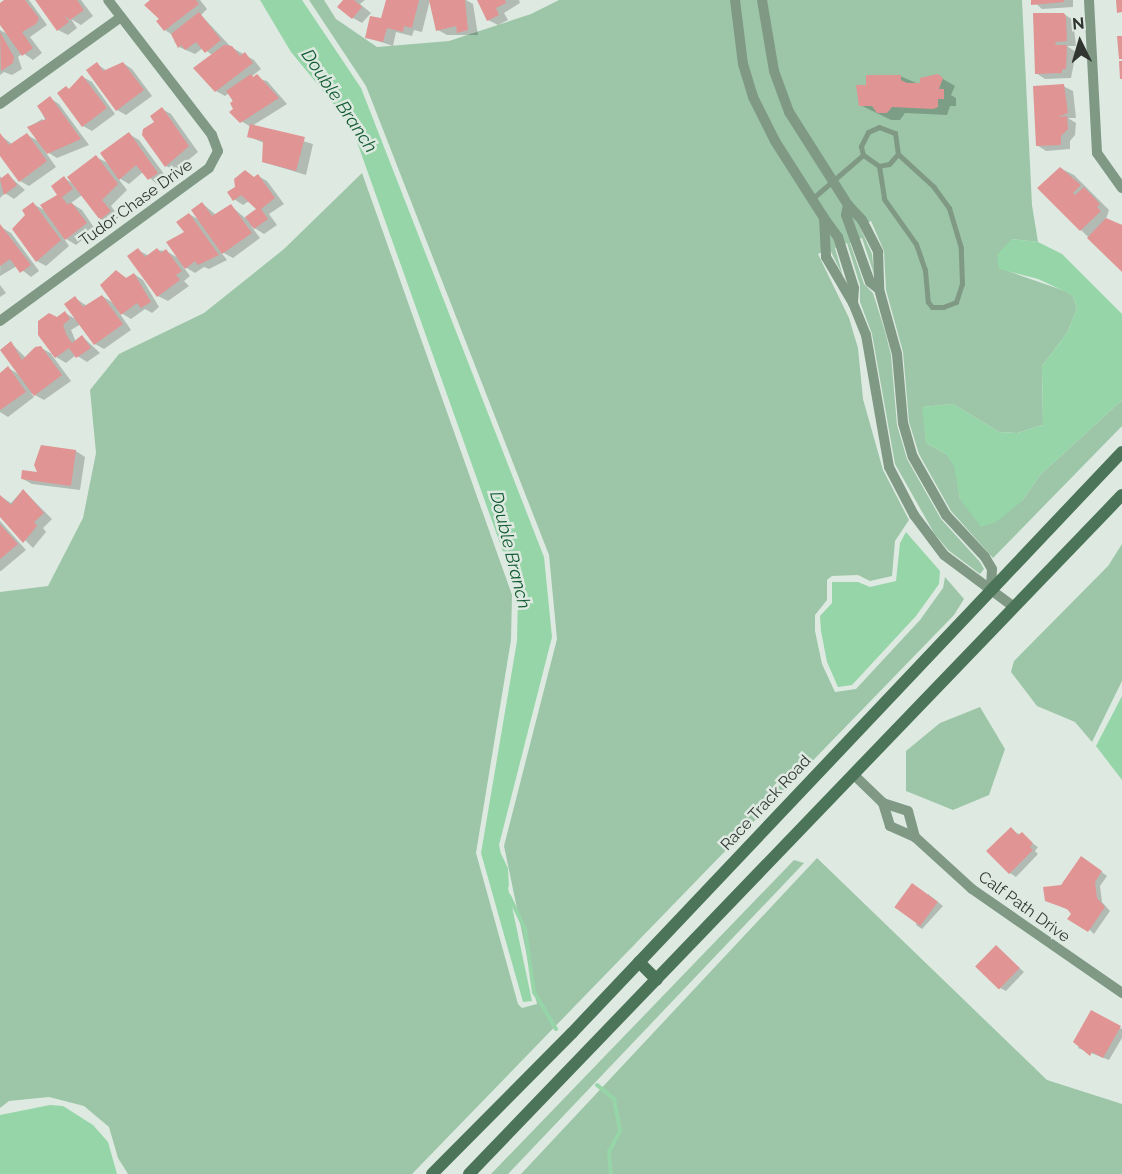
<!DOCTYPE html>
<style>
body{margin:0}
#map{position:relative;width:1122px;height:1174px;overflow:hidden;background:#deeae1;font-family:Raleway,sans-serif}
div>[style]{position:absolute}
.green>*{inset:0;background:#9dc6a8}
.water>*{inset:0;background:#95d5a7}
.shadow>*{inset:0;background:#0003}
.stream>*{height:4px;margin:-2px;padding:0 2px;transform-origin:2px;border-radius:2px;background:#95d5a7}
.building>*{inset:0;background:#e09493;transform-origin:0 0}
.lane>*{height:5px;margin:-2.5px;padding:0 2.5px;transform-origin:2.5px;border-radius:2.5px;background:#7f9985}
.street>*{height:10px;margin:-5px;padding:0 5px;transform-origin:5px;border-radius:5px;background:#7f9985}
.secondary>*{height:12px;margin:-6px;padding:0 6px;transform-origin:6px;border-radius:6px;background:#4c7458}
span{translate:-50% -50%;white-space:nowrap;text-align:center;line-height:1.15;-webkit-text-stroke:5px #deeae1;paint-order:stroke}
.street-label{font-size:16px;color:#303531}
.water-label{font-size:18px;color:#135c32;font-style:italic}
.north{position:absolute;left:1050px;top:12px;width:60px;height:60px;-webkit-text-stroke:4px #deeae1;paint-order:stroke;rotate:355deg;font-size:16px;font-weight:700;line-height:24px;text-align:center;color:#303531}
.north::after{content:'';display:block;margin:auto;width:21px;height:27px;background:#303531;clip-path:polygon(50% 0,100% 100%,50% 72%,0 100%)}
</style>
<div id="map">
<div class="green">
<div style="clip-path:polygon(309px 0,324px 0,336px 19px,377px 47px,449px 41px,531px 14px,559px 0,1022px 0,1032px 205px,1038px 242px,1012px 239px,999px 268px,1065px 291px,1073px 296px,1077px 309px,1067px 333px,1042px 366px,1043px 425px,1017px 433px,999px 432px,953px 404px,923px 407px,926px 443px,946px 454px,955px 466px,960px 499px,1022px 501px,1040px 475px,1122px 400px,1122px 426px,993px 558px,951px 511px,919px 454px,909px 422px,903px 352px,886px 290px,884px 251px,871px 221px,860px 227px,872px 254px,874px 274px,862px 238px,850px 243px,864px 284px,873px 293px,885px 331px,891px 355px,897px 425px,907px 459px,941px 519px,980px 562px,984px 569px,980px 574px,948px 550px,934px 533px,895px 464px,872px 334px,860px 302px,860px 285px,847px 243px,835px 248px,843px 276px,829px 248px,818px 254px,849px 318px,858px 348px,863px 399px,883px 470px,909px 520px,895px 541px,892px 576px,870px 581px,858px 575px,832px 576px,827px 580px,827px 600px,815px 615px,815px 631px,822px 664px,835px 692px,856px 689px,920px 620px,943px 588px,945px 577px,964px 599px,954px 615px,412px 1174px,128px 1174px,118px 1158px,109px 1127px,84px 1106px,49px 1097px,9px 1101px,0 1108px,0 592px,48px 586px,83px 518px,96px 453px,90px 390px,119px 354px,204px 313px,284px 249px,362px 173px,512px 595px,511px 640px,476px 853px,518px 1004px,522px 1008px,537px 1004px,504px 846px,557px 639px,549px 555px,366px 86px)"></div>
<div style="clip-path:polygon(1122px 544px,1122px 681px,1092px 742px,1075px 722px,1037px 706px,1011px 672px,1014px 661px,1108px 566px)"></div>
<div style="clip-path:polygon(980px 707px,1005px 749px,989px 795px,953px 810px,906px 791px,906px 751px,940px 723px)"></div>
<div style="clip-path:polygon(817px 858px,1047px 1080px,1122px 1104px,1122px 1174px,521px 1174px)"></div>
<div style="clip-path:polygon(794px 860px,804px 863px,508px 1174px,491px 1174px)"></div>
</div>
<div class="water">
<div style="clip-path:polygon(260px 0,302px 0,361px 88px,544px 557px,552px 637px,499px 845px,532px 1001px,523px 1002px,481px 853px,517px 641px,518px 594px,351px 125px,291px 52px)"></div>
<div style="clip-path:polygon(1012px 239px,1038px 242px,1062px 254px,1122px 314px,1122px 400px,1040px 475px,1022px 501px,996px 522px,981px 527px,960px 499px,954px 466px,946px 454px,926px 443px,922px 407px,953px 404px,999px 432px,1017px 433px,1043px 425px,1042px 366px,1067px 333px,1077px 309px,1073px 296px,1064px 291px,1038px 279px,999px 269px,997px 255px)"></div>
<div style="clip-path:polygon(906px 532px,940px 571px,939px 584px,916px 616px,852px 685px,838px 687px,827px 662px,821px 631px,820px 616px,832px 603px,832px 582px,858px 582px,870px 587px,896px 581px,900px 543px)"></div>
<div style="clip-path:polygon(1122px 696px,1122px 780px,1096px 746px)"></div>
<div style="clip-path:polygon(50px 1105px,63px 1106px,93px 1125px,108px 1142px,117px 1174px,0 1174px,0 1115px)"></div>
</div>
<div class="shadow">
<div style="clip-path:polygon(6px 0,29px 0,47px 25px,30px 37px,42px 53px,33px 60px,23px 53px,18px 57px,22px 69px,12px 75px,4px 72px,0 75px,0 30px,9px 35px,0 22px,0 5px)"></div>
<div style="clip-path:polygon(37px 0,81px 0,93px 16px,81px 25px,71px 19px,77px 28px,68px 35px,58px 30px)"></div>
<div style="clip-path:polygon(153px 0,200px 0,207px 9px,201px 15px,231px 47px,254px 60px,261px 69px,251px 77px,267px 81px,287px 104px,252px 126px,313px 144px,306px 175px,263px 162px,264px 143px,248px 136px,251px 127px,241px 121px,229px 93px,225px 96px,216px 91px,212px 55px,203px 48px,195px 54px,179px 47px,174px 41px,177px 38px,165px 30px)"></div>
<div style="clip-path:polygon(345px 0,365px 0,360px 4px,371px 13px,362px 23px,353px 18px)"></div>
<div style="clip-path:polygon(387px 0,430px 0,422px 32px,414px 30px,412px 36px,396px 32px,393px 46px,366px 37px,382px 20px)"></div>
<div style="clip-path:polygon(431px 0,466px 0,473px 4px,478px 35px,447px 35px,438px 30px)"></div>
<div style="clip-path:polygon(478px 0,519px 0,520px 3px,504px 13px,508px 20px,498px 25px,488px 20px)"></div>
<div style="clip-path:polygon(1032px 0,1073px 0,1073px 7px,1042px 9px)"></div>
<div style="clip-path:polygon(1064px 14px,1073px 20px,1076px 46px,1067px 46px,1076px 52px,1071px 78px,1045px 79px,1036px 73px)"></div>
<div style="clip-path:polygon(123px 63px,132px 69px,152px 96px,126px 115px,117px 110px,97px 64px,107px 71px)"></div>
<div style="clip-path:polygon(900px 76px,921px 85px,938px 76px,955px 86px,951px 95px,956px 98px,956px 106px,950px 106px,947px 115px,905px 113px,900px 120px,891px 120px,860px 105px,867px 87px)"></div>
<div style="clip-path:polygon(83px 77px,92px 82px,115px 114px,92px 131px,83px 126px,70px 90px)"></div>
<div style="clip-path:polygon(1063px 86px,1073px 91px,1076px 118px,1068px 118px,1076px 123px,1075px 135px,1070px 141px,1070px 149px,1046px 151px,1037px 145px)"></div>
<div style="clip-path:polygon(50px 98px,59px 104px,89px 145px,57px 158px,44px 150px,56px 167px,29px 186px,20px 181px,0 154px,0 135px,12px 144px,27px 135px,40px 142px,29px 127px,42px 119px,46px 122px,39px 106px)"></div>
<div style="clip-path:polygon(162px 109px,171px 114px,198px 152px,175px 171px,166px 166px,156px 122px)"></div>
<div style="clip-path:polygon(129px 134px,139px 140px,167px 178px,158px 185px,143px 172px,129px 184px,117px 177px,127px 190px,111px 206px,119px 217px,110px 224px,101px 219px,82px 195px,71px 203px,82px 210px,95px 229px,76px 245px,63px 237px,69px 246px,46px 266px,37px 261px,27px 215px,33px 204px,46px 211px,59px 195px,64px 178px,74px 184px,96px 157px,110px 164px)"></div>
<div style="clip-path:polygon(1060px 168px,1074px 175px,1109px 210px,1106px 219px,1122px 225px,1122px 270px,1081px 230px)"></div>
<div style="clip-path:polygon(8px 175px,25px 190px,14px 199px,5px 193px,0 198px,0 176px,2px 179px)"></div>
<div style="clip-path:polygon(258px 176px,267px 181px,284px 204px,269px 214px,277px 225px,264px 234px,251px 226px,260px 238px,233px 258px,220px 251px,227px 260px,209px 269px,204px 267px,195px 273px,182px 265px,190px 276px,184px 281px,189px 286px,168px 301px,158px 296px,138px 250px,149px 256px,157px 250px,166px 251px,180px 259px,189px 214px,201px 221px,203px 204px,216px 215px,231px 206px,245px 218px,258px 210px,249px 201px,243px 205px,234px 199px)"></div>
<div style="clip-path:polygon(1px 227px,11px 233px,39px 271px,31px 277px,17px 266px,0 276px)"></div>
<div style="clip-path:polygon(116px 272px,128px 279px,134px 274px,143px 280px,159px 307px,152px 313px,145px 309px,131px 319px,118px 311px,131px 330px,104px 349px,95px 344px,81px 324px,71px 330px,76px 342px,83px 337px,100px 353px,87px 362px,76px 355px,66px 363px,51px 354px,71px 381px,44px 400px,31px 393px,34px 397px,8px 417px,0 412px,0 374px,8px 368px,20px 375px,11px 343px,26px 358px,41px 348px,56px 356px,57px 318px,65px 313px,79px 321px,75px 298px,87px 306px,102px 296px,115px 304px)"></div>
<div style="clip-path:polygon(0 285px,6px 293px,0 297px)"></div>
<div style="clip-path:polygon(76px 451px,85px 457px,80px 490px,32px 484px,23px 479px,38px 474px,38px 453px)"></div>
<div style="clip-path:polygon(23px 490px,52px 519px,43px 528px,46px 532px,33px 548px,0 515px,0 496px,11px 503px)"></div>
<div style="clip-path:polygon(0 521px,26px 550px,1px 571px,0 571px)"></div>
<div style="clip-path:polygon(1011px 829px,1038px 847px,1035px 851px,1038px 854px,1016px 877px,1010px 873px)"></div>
<div style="clip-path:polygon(1087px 861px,1107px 876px,1100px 886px,1102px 902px,1110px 911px,1094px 934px,1069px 910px,1046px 900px)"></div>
<div style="clip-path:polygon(928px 894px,943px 906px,922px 929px,916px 925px)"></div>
<div style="clip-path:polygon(996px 947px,1024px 972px,1006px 991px,1000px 988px)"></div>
<div style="clip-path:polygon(1091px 1012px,1122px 1029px,1122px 1038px,1109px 1060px,1078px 1048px)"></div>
</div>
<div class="stream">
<div style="left:500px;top:856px;width:14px;rotate:65deg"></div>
<div style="left:506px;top:869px;width:17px;rotate:87deg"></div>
<div style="left:509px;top:896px;width:37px;rotate:64deg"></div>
<div style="left:525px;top:929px;width:64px;rotate:81.9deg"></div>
<div style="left:534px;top:992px;width:43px;rotate:59.3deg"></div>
<div style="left:597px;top:1085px;width:22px;rotate:39deg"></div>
<div style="left:614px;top:1099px;width:33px;rotate:79deg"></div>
<div style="left:620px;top:1131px;width:24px;rotate:118deg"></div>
<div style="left:609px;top:1152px;width:22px;rotate:85deg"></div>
</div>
<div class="building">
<div style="clip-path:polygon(4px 0,25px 0,39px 18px,36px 24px,22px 32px,33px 48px,22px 56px,0 25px,0 3px)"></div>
<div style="clip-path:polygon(35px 0,77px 0,84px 10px,70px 20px,64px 15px,69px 22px,57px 31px)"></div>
<div style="clip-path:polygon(150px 0,196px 0,199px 4px,164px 31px,156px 21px,159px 19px,144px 5px)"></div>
<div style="clip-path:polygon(343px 0,354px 0,362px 7px,352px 19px,337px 7px)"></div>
<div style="clip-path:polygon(386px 0,419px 0,412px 28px,404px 26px,403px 32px,387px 28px,383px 42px,365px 38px,370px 16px,381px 18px)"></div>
<div style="clip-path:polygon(429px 0,465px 0,468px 30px,457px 33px,456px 26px,436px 31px)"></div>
<div style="clip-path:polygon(477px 0,505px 0,506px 3px,496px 8px,499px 15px,487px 21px)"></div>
<div style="clip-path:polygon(1031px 0,1064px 0,1064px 2px,1031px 5px)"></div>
<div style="clip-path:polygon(1116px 0,1122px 0,1122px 12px,1117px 13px)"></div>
<div style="clip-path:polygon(199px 12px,221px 40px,205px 53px,196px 42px,185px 50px,181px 45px,178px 48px,171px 34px)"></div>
<div style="clip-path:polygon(1033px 13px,1064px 13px,1066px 17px,1067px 41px,1055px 42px,1056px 45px,1067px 45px,1066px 69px,1062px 69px,1062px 73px,1035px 74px)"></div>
<div style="clip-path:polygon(0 32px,14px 57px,13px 63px,1px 71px)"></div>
<div style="clip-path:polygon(1117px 36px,1122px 36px,1122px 59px,1119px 59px)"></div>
<div style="clip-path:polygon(224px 45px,232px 46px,240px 56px,245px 52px,253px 63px,215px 92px,193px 68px)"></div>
<div style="clip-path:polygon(1119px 61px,1122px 61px,1122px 79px,1120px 79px)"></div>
<div style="clip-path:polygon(97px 62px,103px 71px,123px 62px,144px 90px,116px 111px,86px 70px)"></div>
<div style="clip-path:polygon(251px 74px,253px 77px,257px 74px,279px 98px,240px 123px,229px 112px,233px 109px,230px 103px,233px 101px,226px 91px)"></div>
<div style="clip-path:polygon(938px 74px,943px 78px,939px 89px,944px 89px,944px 99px,938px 99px,938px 107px,933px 109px,892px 107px,887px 113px,877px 113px,872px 106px,859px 106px,856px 85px,866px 85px,866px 75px,901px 75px,901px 80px,907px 83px,920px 83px,920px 78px)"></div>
<div style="clip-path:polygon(82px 75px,107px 108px,82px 127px,57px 93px,66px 86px,69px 89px)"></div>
<div style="clip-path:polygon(1064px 84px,1068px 113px,1057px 117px,1067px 116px,1068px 129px,1061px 136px,1061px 145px,1036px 146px,1033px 86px)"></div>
<div style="clip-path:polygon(50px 96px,81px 139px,47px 154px,27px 127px,46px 119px,37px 106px)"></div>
<div style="clip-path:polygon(162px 107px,189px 146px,165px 167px,142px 135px,143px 129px,154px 122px,150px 116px)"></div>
<div style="clip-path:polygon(250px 124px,305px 137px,296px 171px,262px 162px,263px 141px,247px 137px)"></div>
<div style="clip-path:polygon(129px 132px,158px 173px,148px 180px,136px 165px,119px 180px,100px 153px)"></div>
<div style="clip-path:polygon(0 133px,9px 145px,27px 133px,47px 161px,19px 182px,0 156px)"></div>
<div style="clip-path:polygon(96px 155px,118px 184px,102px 200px,111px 211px,100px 220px,67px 177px)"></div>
<div style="clip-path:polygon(1060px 167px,1081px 185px,1073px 193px,1075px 195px,1084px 187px,1100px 204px,1097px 207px,1101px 211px,1080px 231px,1037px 188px)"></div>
<div style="clip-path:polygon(245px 170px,254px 177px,258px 174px,275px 198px,261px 209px,268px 219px,254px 229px,245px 217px,256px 209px,241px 195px,233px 201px,227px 192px,235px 187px,234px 179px)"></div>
<div style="clip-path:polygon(8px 173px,17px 185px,4px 195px,0 179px)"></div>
<div style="clip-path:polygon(64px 176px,73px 189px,62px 197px,67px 204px,72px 203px,87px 223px,65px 240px,40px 205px,57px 195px,51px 186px)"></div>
<div style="clip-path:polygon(33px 202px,61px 240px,36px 262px,12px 229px,25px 215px,22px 210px)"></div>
<div style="clip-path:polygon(202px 202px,212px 216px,231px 204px,252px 233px,222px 254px,191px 210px)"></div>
<div style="clip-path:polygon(189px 213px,219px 255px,198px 265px,195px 261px,185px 269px,166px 242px,184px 232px,176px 222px)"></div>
<div style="clip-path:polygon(1106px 218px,1122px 225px,1122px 272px,1087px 238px)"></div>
<div style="clip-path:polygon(0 224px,31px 265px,20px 273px,10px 259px,0 266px)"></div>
<div style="clip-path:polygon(138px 248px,145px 257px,157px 248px,161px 253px,166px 249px,182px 271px,176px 275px,180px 280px,157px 297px,127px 256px)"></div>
<div style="clip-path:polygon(116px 270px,126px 278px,134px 273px,151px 302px,141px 308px,137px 303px,121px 315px,100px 285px)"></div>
<div style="clip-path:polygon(102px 295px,123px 324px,94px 345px,64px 304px,75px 296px,83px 307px)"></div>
<div style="clip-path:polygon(65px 311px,70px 319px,63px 325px,67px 336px,72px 343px,82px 335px,91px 348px,76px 358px,69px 348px,55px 358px,38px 335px,38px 321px,49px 313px,57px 317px)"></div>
<div style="clip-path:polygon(11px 341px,22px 360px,35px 347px,41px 346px,62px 375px,34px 396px,0 350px)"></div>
<div style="clip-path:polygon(8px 366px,26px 392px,0 410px,0 373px)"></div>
<div style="clip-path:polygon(41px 445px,76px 450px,71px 486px,21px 479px,22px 470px,37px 472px,34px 465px)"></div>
<div style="clip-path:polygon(23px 489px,44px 513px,34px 522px,37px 526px,23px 543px,0 517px,0 495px,11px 505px)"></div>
<div style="clip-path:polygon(0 524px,18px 544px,0 559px)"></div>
<div style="clip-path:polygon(1011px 827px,1018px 835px,1022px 832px,1033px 843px,1030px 847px,1033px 850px,1009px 874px,986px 851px)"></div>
<div style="clip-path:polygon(1081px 856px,1102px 871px,1095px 882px,1097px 898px,1105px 907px,1088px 932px,1067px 919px,1071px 914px,1067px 909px,1045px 901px,1043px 887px,1061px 885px)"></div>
<div style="left:912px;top:883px;width:32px;height:30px;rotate:36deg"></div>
<div style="left:996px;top:945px;width:33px;height:30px;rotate:44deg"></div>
<div style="clip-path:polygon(1091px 1010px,1121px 1026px,1103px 1058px,1092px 1052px,1090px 1056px,1073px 1042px)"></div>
</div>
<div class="lane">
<div style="left:879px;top:166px;width:33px;rotate:81deg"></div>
<div style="left:884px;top:199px;width:55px;rotate:54.6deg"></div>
<div style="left:916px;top:244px;width:28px;rotate:71deg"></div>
<div style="left:925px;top:270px;width:32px;rotate:85deg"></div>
<div style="left:928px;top:302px;width:6px;rotate:51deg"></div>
<div style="left:932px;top:307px;width:11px"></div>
<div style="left:943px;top:307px;width:14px;rotate:-21deg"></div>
<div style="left:956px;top:302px;width:19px;rotate:-72deg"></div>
<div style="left:962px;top:284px;width:36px;rotate:-92deg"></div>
<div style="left:961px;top:248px;width:42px;rotate:-106.7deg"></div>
<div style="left:949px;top:208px;width:26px;rotate:-126deg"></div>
<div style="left:934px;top:187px;width:49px;rotate:-137.5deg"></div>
<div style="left:813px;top:198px;width:66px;rotate:-40.7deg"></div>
<div style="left:863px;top:155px;width:9px;rotate:-103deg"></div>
<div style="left:861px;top:146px;width:16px;rotate:-63deg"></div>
<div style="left:868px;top:132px;width:12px;rotate:-24deg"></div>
<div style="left:879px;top:127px;width:17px;rotate:21deg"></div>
<div style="left:895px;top:133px;width:21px;rotate:82deg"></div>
<div style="left:898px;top:154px;width:13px;rotate:132deg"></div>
<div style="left:889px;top:164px;width:10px;rotate:169deg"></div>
<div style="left:879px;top:166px;width:19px;rotate:-145deg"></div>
</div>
<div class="street">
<div style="left:735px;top:0;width:64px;rotate:82.9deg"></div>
<div style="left:743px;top:64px;width:34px;rotate:73deg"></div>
<div style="left:753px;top:97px;width:49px;rotate:63.4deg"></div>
<div style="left:775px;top:141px;width:91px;rotate:57.5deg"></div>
<div style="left:824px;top:218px;width:39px;rotate:87deg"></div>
<div style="left:826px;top:257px;width:53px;rotate:59.6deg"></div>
<div style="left:853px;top:303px;width:35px;rotate:68deg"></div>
<div style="left:866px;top:335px;width:134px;rotate:80.1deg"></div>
<div style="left:889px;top:467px;width:54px;rotate:62.5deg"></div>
<div style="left:914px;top:515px;width:50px;rotate:53.1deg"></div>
<div style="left:944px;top:555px;width:87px;rotate:36.6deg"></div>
<div style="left:762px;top:0;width:72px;rotate:80.4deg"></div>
<div style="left:774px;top:71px;width:44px;rotate:69.9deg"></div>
<div style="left:789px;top:112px;width:110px;rotate:57.6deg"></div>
<div style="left:848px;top:205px;width:21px;rotate:47deg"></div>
<div style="left:862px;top:220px;width:36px;rotate:63deg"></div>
<div style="left:878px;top:252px;width:37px;rotate:88deg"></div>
<div style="left:879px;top:289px;width:67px;rotate:74.5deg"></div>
<div style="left:897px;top:354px;width:69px;rotate:85deg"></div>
<div style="left:903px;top:423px;width:35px;rotate:74deg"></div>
<div style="left:913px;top:457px;width:67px;rotate:60.4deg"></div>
<div style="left:946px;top:515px;width:57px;rotate:47.1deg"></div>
<div style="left:985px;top:557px;width:14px;rotate:60deg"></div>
<div style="left:992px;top:569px;width:18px;rotate:93deg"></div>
<div style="left:1089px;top:0;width:153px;rotate:87deg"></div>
<div style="left:1097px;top:153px;width:43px;rotate:54.5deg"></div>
<div style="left:0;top:104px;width:149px;rotate:-35.7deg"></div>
<div style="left:848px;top:205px;width:10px;rotate:101deg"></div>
<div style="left:846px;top:215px;width:71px;rotate:70.3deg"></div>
<div style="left:870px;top:282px;width:11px;rotate:38deg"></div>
<div style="left:824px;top:218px;width:24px;rotate:54deg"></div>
<div style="left:838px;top:237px;width:53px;rotate:72.6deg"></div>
<div style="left:854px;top:288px;width:15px;rotate:94deg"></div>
<div style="left:0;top:321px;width:259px;rotate:-36.2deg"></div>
<div style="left:209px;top:168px;width:19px;rotate:-62deg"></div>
<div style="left:218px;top:151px;width:17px;rotate:-111deg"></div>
<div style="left:212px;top:135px;width:170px;rotate:-127.6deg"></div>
<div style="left:853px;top:774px;width:42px;rotate:44deg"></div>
<div style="left:883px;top:803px;width:26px;rotate:18deg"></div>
<div style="left:908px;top:811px;width:27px;rotate:75deg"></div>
<div style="left:883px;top:803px;width:24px;rotate:73deg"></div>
<div style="left:890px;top:826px;width:27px;rotate:24deg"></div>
<div style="left:915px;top:837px;width:77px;rotate:42.4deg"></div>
<div style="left:972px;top:889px;width:183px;rotate:34.7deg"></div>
</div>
<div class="secondary">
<div style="left:639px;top:962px;width:25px;rotate:45deg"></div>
<div style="left:432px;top:1174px;width:199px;rotate:-45.2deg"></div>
<div style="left:572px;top:1033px;width:800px;rotate:-46.57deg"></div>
<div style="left:469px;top:1174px;width:942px;rotate:-46.12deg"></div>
</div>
<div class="street-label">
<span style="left:136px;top:203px;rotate:-36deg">Tudor Chase Drive</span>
<span style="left:766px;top:803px;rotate:-47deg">Race Track Road</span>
<span style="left:1024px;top:907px;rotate:36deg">Calf Path Drive</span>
</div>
<div class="water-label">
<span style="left:339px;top:101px;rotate:56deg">Double Branch</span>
<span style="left:510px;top:550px;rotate:76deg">Double Branch</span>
</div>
<div class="north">N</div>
</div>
